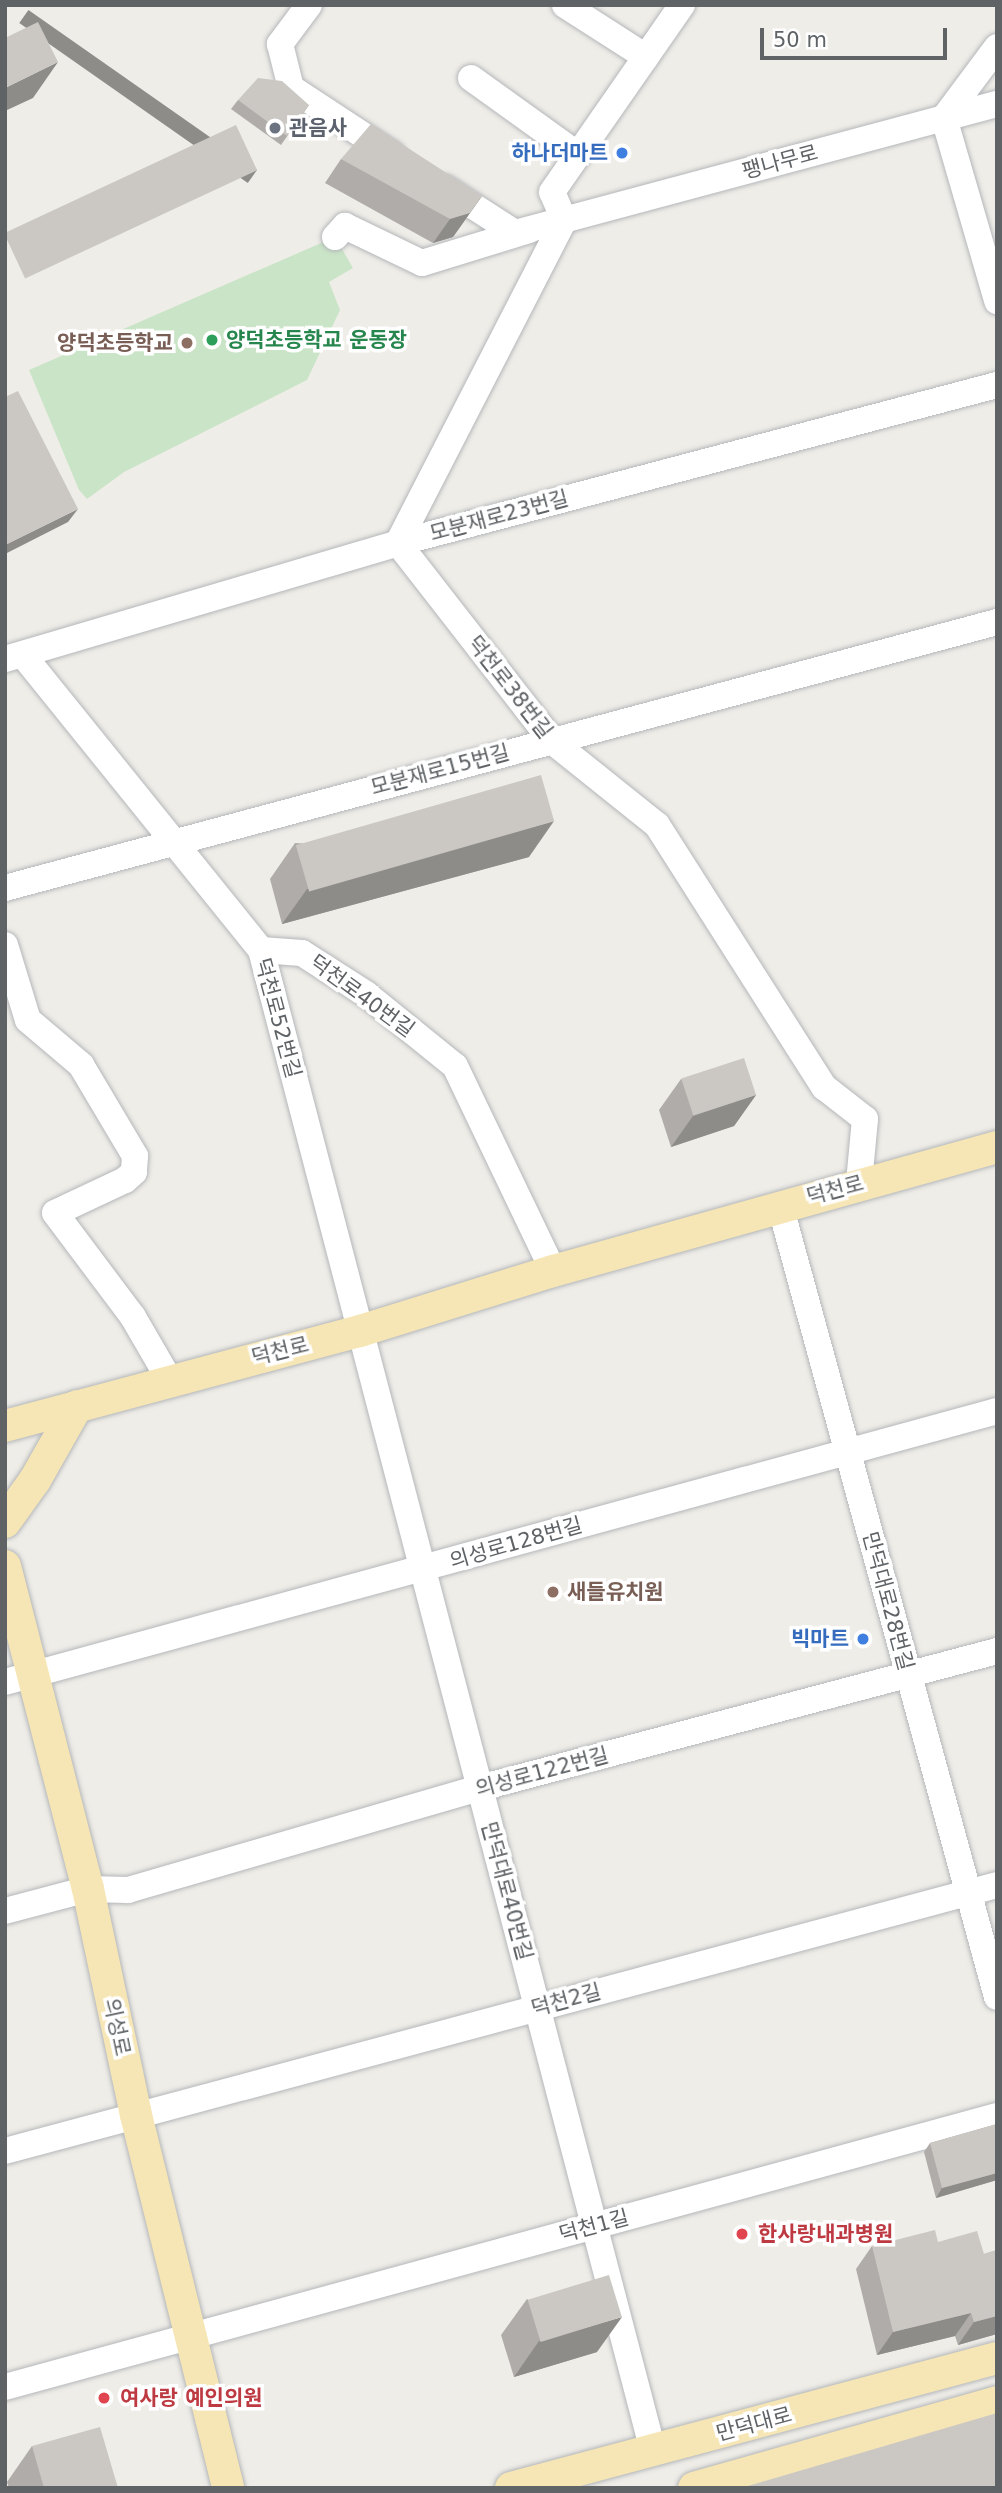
<!DOCTYPE html>
<meta charset="utf-8">
<style>
body{margin:0}
#map{position:relative;width:1002px;height:2493px;overflow:hidden;background:#efede8;font-family:"DejaVu Sans","Noto Sans KR",sans-serif}
div>[style]{position:absolute}
.green>*{inset:0;background:#cae4c7}
.roads{filter:drop-shadow(0 0 2px #b4b7ba) drop-shadow(0 0 2px #b4b7ba)}
.minor>*{height:26px;margin:-13px;padding:0 13px;transform-origin:13px;border-radius:13px;background:#fff}
.major>*{height:32px;margin:-16px;padding:0 16px;transform-origin:16px;border-radius:16px;background:#f7e6b5}
.wall>*{inset:0;background:#afaca9}
.shaded-wall>*{inset:0;background:#8e8c89;transform-origin:0 0}
.building>*{inset:0;background:#cbc8c4;transform-origin:0 0}
.dots>*{width:19px;height:19px;translate:-50% -50%;box-sizing:border-box;border:4px solid #fff;border-radius:50%}
span{translate:-50% -50%;white-space:nowrap;text-align:center;line-height:1.15;-webkit-text-stroke:7px #fff;paint-order:stroke}
.worship-label{font-size:21px;color:#5b616d;font-weight:700}
.left{translate:0 -50%;text-align:left}
.shop-label{font-size:21px;color:#366cbe;font-weight:700}
.right{translate:-100% -50%;text-align:right}
.street-label{font-size:21px;color:#5f6366}
.leisure-label{font-size:21px;color:#27864d;font-weight:700}
.education-label{font-size:21px;color:#785e54;font-weight:700}
.health-label{font-size:21px;color:#be3a42;font-weight:700}
.frame{position:absolute;inset:0;border:7px solid #5f6366;pointer-events:none}
.scale{position:absolute;left:760px;top:28px;width:187px;height:32px;box-sizing:border-box;border:4px solid #5f6366;border-top:0;padding-left:9px;font-size:21px;line-height:24px;white-space:nowrap;color:#5f6366;-webkit-text-stroke:5px #fff;paint-order:stroke}
</style>
<div id="map">
<div class="green">
<div style="clip-path:polygon(335px 237px,353px 268px,329px 282px,340px 310px,307px 380px,124px 472px,87px 499px,79px 490px,29px 370px)"></div>
</div>
<div class="roads">
<div class="minor">
<div style="left:309px;top:5px;width:49px;rotate:126.6deg"></div>
<div style="left:280px;top:44px;width:45px;rotate:76deg"></div>
<div style="left:291px;top:88px;width:121px;rotate:33.2deg"></div>
<div style="left:565px;top:5px;width:96px;rotate:32.7deg"></div>
<div style="left:997px;top:47px;width:89px;rotate:126.7deg"></div>
<div style="left:944px;top:118px;width:191px;rotate:73.8deg"></div>
<div style="left:471px;top:78px;width:132px;rotate:35.7deg"></div>
<div style="left:445px;top:188px;width:83px;rotate:32.7deg"></div>
<div style="left:515px;top:233px;width:499px;rotate:-15deg"></div>
<div style="left:564px;top:220px;width:363px;rotate:117.2deg"></div>
<div style="left:398px;top:543px;width:251px;rotate:52.1deg"></div>
<div style="left:552px;top:741px;width:134px;rotate:38.7deg"></div>
<div style="left:657px;top:825px;width:311px;rotate:57.5deg"></div>
<div style="left:824px;top:1087px;width:52px;rotate:38deg"></div>
<div style="left:865px;top:1119px;width:64px;rotate:95.4deg"></div>
<div style="left:564px;top:220px;width:30px;rotate:-113deg"></div>
<div style="left:552px;top:192px;width:228px;rotate:-55.2deg"></div>
<div style="left:335px;top:237px;width:15px;rotate:-48deg"></div>
<div style="left:345px;top:226px;width:85px;rotate:25.7deg"></div>
<div style="left:422px;top:263px;width:112px;rotate:-17.1deg"></div>
<div style="left:23px;top:655px;width:379px;rotate:51.1deg"></div>
<div style="left:261px;top:950px;width:1551px;rotate:75.36deg"></div>
<div style="left:5px;top:659px;width:410px;rotate:-16.4deg"></div>
<div style="left:398px;top:543px;width:619px;rotate:-14.78deg"></div>
<div style="left:5px;top:888px;width:1027px;rotate:-15.01deg"></div>
<div style="left:5px;top:945px;width:78px;rotate:73deg"></div>
<div style="left:28px;top:1020px;width:70px;rotate:40.3deg"></div>
<div style="left:81px;top:1065px;width:106px;rotate:59.3deg"></div>
<div style="left:135px;top:1156px;width:16px;rotate:94deg"></div>
<div style="left:134px;top:1172px;width:12px;rotate:138deg"></div>
<div style="left:125px;top:1180px;width:77px;rotate:154.8deg"></div>
<div style="left:55px;top:1213px;width:130px;rotate:53.1deg"></div>
<div style="left:133px;top:1317px;width:72px;rotate:59.9deg"></div>
<div style="left:261px;top:950px;width:41px;rotate:4.2deg"></div>
<div style="left:302px;top:953px;width:76px;rotate:32.6deg"></div>
<div style="left:366px;top:994px;width:114px;rotate:39deg"></div>
<div style="left:455px;top:1066px;width:227px;rotate:64.4deg"></div>
<div style="left:780px;top:1205px;width:821px;rotate:74.68deg"></div>
<div style="left:5px;top:1682px;width:1028px;rotate:-15.28deg"></div>
<div style="left:5px;top:1911px;width:86px;rotate:-14.8deg"></div>
<div style="left:88px;top:1889px;width:40px;rotate:1.4deg"></div>
<div style="left:128px;top:1890px;width:366px;rotate:-16.2deg"></div>
<div style="left:480px;top:1788px;width:535px;rotate:-14.84deg"></div>
<div style="left:5px;top:2151px;width:1027px;rotate:-15.01deg"></div>
<div style="left:5px;top:2387px;width:1028px;rotate:-15.28deg"></div>
</div>
<div class="major">
<div style="left:5px;top:1426px;width:367px;rotate:-15deg"></div>
<div style="left:360px;top:1331px;width:202px;rotate:-17.3deg"></div>
<div style="left:553px;top:1271px;width:461px;rotate:-15.6deg"></div>
<div style="left:5px;top:1522px;width:52px;rotate:-54.5deg"></div>
<div style="left:35px;top:1480px;width:85px;rotate:-60.4deg"></div>
<div style="left:5px;top:1566px;width:333px;rotate:75.6deg"></div>
<div style="left:88px;top:1889px;width:231px;rotate:78deg"></div>
<div style="left:136px;top:2115px;width:384px;rotate:76.1deg"></div>
<div style="left:511px;top:2488px;width:503px;rotate:-14.98deg"></div>
<div style="left:694px;top:2488px;width:315px;rotate:-15.8deg"></div>
</div>
</div>
<div class="wall">
<div style="clip-path:polygon(238px 100px,309px 105px,281px 145px,231px 109px)"></div>
<div style="clip-path:polygon(341px 159px,482px 196px,453px 237px,433px 243px,325px 183px)"></div>
<div style="clip-path:polygon(295px 843px,529px 857px,282px 924px,270px 879px)"></div>
<div style="clip-path:polygon(681px 1079px,756px 1095px,734px 1126px,671px 1147px,659px 1110px)"></div>
<div style="clip-path:polygon(997px 2124px,997px 2180px,936px 2198px,924px 2152px,930px 2143px)"></div>
<div style="clip-path:polygon(938px 2242px,984px 2254px,997px 2250px,997px 2334px,958px 2345px,955px 2336px,877px 2355px,856px 2269px,872px 2246px)"></div>
<div style="clip-path:polygon(527px 2299px,597px 2352px,514px 2377px,501px 2335px)"></div>
<div style="clip-path:polygon(32px 2446px,118px 2488px,9px 2488px,7px 2482px)"></div>
</div>
<div class="shaded-wall">
<div style="clip-path:polygon(58px 62px,33px 98px,5px 111px,5px 88px)"></div>
<div style="left:257px;top:170px;width:16px;height:279px;rotate:125deg"></div>
<div style="clip-path:polygon(482px 196px,453px 237px,433px 243px,450px 219px)"></div>
<div style="clip-path:polygon(78px 509px,68px 522px,5px 554px,5px 545px)"></div>
<div style="clip-path:polygon(554px 821px,529px 857px,282px 924px,307px 889px)"></div>
<div style="clip-path:polygon(756px 1095px,734px 1126px,671px 1147px,693px 1116px)"></div>
<div style="clip-path:polygon(997px 2173px,997px 2180px,936px 2198px,942px 2188px)"></div>
<div style="clip-path:polygon(971px 2313px,955px 2336px,877px 2355px,893px 2332px)"></div>
<div style="clip-path:polygon(997px 2316px,997px 2334px,958px 2345px,974px 2322px)"></div>
<div style="clip-path:polygon(622px 2317px,597px 2352px,514px 2377px,539px 2341px)"></div>
</div>
<div class="building">
<div style="clip-path:polygon(38px 22px,58px 62px,5px 88px,5px 38px)"></div>
<div style="clip-path:polygon(258px 78px,282px 81px,309px 105px,287px 136px,238px 100px)"></div>
<div style="clip-path:polygon(371px 124px,482px 196px,470px 213px,450px 219px,341px 159px)"></div>
<div style="left:236px;top:125px;width:50px;height:256px;rotate:65deg"></div>
<div style="clip-path:polygon(18px 391px,78px 509px,5px 545px,5px 397px)"></div>
<div style="left:541px;top:775px;width:48px;height:255px;rotate:74deg"></div>
<div style="left:744px;top:1058px;width:39px;height:66px;rotate:72deg"></div>
<div style="clip-path:polygon(997px 2124px,997px 2173px,942px 2188px,930px 2143px)"></div>
<div style="clip-path:polygon(935px 2230px,938px 2242px,977px 2231px,984px 2254px,997px 2250px,997px 2316px,974px 2322px,971px 2313px,893px 2332px,872px 2246px)"></div>
<div style="left:609px;top:2275px;width:44px;height:85px;rotate:73deg"></div>
<div style="clip-path:polygon(997px 2413px,997px 2488px,741px 2488px)"></div>
<div style="clip-path:polygon(100px 2427px,118px 2488px,44px 2488px,32px 2446px)"></div>
</div>
<div class="dots">
<div style="left:275px;top:128px;background:#6b7280"></div>
<div style="left:622px;top:153px;background:#3f7fe0"></div>
<div style="left:212px;top:340px;background:#2e9e5b"></div>
<div style="left:187px;top:343px;background:#8d6e63"></div>
<div style="left:553px;top:1592px;background:#8d6e63"></div>
<div style="left:863px;top:1639px;background:#3f7fe0"></div>
<div style="left:742px;top:2234px;background:#e0444e"></div>
<div style="left:104px;top:2398px;background:#e0444e"></div>
</div>
<div class="worship-label">
<span class="left" style="left:289px;top:128px">관음사</span>
</div>
<div class="shop-label">
<span class="right" style="left:608px;top:153px">하나더마트</span>
<span class="right" style="left:849px;top:1639px">빅마트</span>
</div>
<div class="street-label">
<span style="left:780px;top:162px;rotate:-15deg">팽나무로</span>
<span style="left:499px;top:516px;rotate:-15deg">모분재로23번길</span>
<span style="left:510px;top:687px;rotate:52deg">덕천로38번길</span>
<span style="left:440px;top:770px;rotate:-15deg">모분재로15번길</span>
<span style="left:362px;top:996px;rotate:36deg">덕천로40번길</span>
<span style="left:278px;top:1018px;rotate:75deg">덕천로52번길</span>
<span style="left:835px;top:1190px;rotate:-15deg">덕천로</span>
<span style="left:280px;top:1351px;rotate:-14deg">덕천로</span>
<span style="left:516px;top:1543px;rotate:-16deg">의성로128번길</span>
<span style="left:888px;top:1601px;rotate:75deg">만덕대로28번길</span>
<span style="left:542px;top:1772px;rotate:-15deg">의성로122번길</span>
<span style="left:507px;top:1891px;rotate:75deg">만덕대로40번길</span>
<span style="left:566px;top:2000px;rotate:-15deg">덕천2길</span>
<span style="left:117px;top:2027px;rotate:78deg">의성로</span>
<span style="left:594px;top:2226px;rotate:-15deg">덕천1길</span>
<span style="left:754px;top:2424px;rotate:-15deg">만덕대로</span>
</div>
<div class="leisure-label">
<span class="left" style="left:226px;top:340px">양덕초등학교 운동장</span>
</div>
<div class="education-label">
<span class="right" style="left:173px;top:343px">양덕초등학교</span>
<span class="left" style="left:567px;top:1592px">새들유치원</span>
</div>
<div class="health-label">
<span class="left" style="left:758px;top:2234px">한사랑내과병원</span>
<span class="left" style="left:120px;top:2398px">여사랑 예인의원</span>
</div>
<div class="frame"></div>
<div class="scale">50 m</div>
</div>
